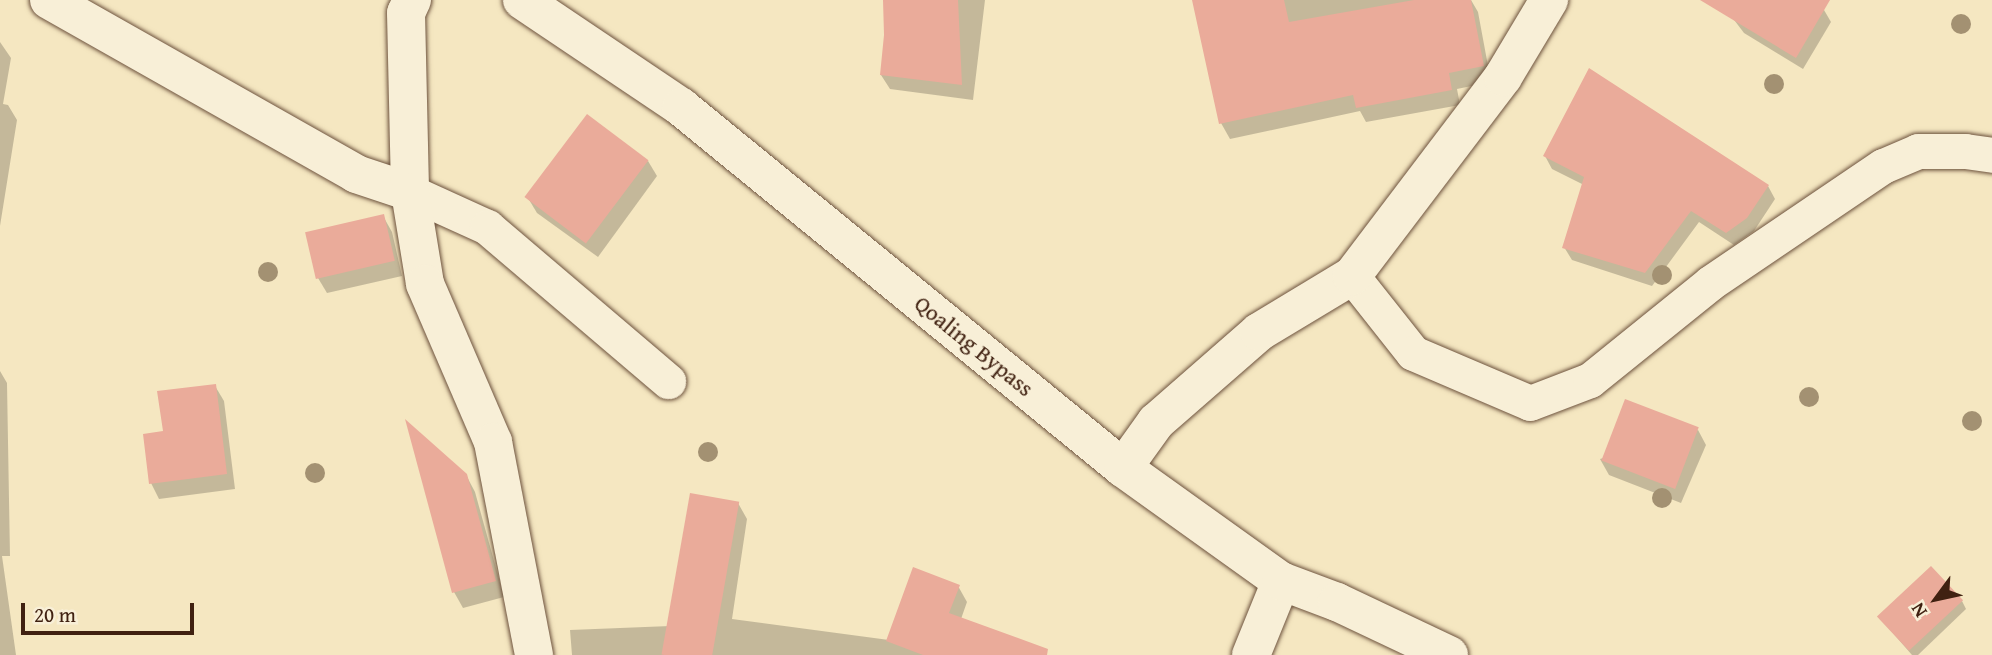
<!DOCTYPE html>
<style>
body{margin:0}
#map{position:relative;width:1992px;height:655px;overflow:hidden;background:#f5e7c1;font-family:"Gentium Book Plus",serif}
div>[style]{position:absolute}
.shadow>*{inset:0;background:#0003}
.building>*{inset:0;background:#eaab9a;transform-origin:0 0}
.roads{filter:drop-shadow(0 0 2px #6d523d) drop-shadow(0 0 2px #6d523d)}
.service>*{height:35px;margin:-17.5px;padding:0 17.5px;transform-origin:17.5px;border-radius:17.5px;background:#f8efd7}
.minor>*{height:38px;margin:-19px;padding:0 19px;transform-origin:19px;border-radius:19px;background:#f8efd7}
.secondary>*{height:38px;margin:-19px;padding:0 19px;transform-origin:19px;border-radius:19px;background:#f8efd7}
.trees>*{width:20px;height:20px;margin:-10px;border-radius:50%;background:#a39172}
span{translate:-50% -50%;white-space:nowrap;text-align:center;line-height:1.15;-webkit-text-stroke:5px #f8efd7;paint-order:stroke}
.street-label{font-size:23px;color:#402111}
.north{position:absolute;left:1901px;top:564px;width:70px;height:70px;-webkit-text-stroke:5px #f8efd7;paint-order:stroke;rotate:237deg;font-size:19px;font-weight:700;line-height:28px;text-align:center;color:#402111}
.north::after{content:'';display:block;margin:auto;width:24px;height:32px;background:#402111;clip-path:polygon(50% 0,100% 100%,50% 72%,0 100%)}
.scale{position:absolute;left:21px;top:603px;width:173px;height:32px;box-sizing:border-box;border:4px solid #402111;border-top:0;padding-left:9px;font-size:21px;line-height:24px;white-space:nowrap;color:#402111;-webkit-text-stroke:5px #f8efd7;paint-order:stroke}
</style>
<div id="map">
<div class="shadow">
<div style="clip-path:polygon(885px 0,985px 0,973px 100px,890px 89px,881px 75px,886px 35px)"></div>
<div style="clip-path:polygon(1194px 0,1471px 0,1478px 12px,1491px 82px,1457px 89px,1460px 105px,1366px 122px,1360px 111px,1230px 139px,1221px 123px)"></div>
<div style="clip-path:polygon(1719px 0,1808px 0,1824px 10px,1831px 22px,1803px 69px,1744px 33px)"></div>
<div style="clip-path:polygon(0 42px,11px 58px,3px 104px,8px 105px,17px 120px,0 226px)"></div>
<div style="clip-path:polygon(1545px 156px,1768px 186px,1775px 199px,1754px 231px,1734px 245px,1699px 222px,1652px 286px,1572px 260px,1564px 247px,1584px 185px,1552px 169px)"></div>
<div style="clip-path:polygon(648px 161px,657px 176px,598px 257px,537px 213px,528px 198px)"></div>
<div style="clip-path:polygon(383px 216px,392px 232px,402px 276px,327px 293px,318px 278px)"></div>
<div style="clip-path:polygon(0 371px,7px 383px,10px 556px,2px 556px,16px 655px,0 655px)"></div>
<div style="clip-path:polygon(215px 386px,224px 401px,235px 489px,159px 499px,151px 483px,165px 433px)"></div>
<div style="clip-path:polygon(1698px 430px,1706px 445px,1681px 503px,1609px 475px,1600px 459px)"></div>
<div style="clip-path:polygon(466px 475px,475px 492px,504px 597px,463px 608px,454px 592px)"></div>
<div style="clip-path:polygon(738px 503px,747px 519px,732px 619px,889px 640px,958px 586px,967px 602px,961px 619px,1035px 655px,572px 655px,570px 630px,670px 626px)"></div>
<div style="clip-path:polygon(1962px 601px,1966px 609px,1918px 655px,1912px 655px,1879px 617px)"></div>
</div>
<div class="building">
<div style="clip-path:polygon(883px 0,958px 0,962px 85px,880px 75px,884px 35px)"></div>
<div style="clip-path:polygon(1192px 0,1284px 0,1289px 22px,1414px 0,1471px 0,1484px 66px,1449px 73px,1452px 90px,1356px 108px,1353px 95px,1219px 124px)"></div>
<div style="clip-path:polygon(1700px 0,1830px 0,1796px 58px)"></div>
<div style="clip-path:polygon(1589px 68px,1769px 185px,1747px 218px,1726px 233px,1691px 211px,1645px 273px,1562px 248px,1584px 177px,1543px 156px)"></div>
<div style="left:587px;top:114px;width:77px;height:104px;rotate:37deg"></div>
<div style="left:384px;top:214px;width:48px;height:81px;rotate:77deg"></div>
<div style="clip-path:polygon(216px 384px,227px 474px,149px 484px,143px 434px,163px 431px,157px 391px)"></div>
<div style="left:1625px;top:399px;width:79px;height:66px;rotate:21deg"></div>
<div style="clip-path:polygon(405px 419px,467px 474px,496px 581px,452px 593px)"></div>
<div style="left:690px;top:493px;width:50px;height:164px;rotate:10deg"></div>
<div style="left:1931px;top:566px;width:47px;height:74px;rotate:47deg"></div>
<div style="clip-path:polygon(913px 567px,960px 585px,949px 613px,1048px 649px,1047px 655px,923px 655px,886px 641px)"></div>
</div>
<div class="roads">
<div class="service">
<div style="left:410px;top:192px;width:85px;rotate:24.4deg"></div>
<div style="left:487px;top:227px;width:238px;rotate:40.4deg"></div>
<div style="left:1352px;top:276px;width:98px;rotate:51.6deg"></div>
<div style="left:1413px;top:353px;width:127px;rotate:23.1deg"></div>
<div style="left:1530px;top:403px;width:64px;rotate:-21deg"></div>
<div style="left:1590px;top:380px;width:154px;rotate:-38.9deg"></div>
<div style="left:1710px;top:283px;width:209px;rotate:-34.1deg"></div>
<div style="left:1883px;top:166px;width:38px;rotate:-23deg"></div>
<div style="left:1918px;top:151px;width:47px"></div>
<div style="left:1965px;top:151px;width:27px;rotate:8deg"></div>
</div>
<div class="minor">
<div style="left:49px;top:0;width:353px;rotate:29.5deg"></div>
<div style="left:356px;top:174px;width:57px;rotate:18.4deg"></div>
<div style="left:412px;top:0;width:14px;rotate:115deg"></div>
<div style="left:406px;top:13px;width:179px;rotate:88.7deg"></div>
<div style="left:410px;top:192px;width:93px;rotate:80.7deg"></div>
<div style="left:425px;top:284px;width:172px;rotate:66.7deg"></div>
<div style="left:493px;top:442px;width:217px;rotate:79.1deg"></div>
<div style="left:1123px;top:468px;width:57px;rotate:-54.3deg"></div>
<div style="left:1156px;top:422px;width:137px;rotate:-41.1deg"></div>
<div style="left:1259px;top:332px;width:109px;rotate:-31.1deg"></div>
<div style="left:1352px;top:276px;width:250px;rotate:-52.8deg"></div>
<div style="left:1503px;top:77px;width:90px;rotate:-59.1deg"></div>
<div style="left:1251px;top:655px;width:80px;rotate:-67.9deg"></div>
</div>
<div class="secondary">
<div style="left:522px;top:0;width:192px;rotate:33.9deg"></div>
<div style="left:681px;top:107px;width:571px;rotate:39.24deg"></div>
<div style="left:1123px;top:468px;width:194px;rotate:35.6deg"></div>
<div style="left:1281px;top:581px;width:60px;rotate:20.6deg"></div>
<div style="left:1337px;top:602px;width:124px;rotate:25.3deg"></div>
</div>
</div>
<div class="trees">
<div style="left:1961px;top:24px"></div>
<div style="left:1774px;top:84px"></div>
<div style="left:268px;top:272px"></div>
<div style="left:1662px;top:275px"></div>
<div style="left:1809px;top:397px"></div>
<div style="left:1972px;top:421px"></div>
<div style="left:708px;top:452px"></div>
<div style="left:315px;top:473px"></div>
<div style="left:1662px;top:498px"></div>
</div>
<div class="street-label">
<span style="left:974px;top:346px;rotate:39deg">Qoaling Bypass</span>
</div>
<div class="north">N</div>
<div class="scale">20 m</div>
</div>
